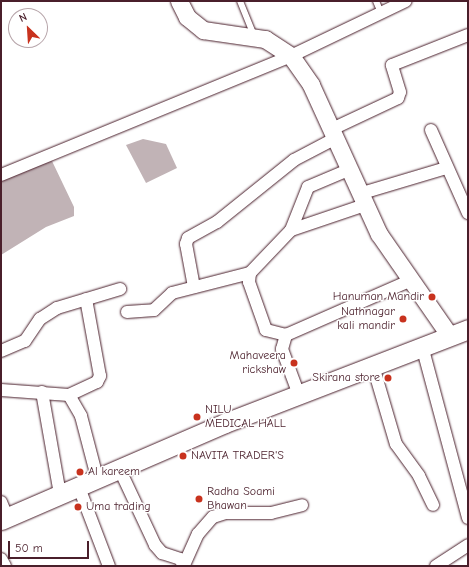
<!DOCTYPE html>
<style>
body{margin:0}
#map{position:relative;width:469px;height:567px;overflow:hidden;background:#fff;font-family:"Comic Neue",sans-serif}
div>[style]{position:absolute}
.water>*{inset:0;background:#c1b3b6}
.roads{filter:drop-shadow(0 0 1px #4a1f2b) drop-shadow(0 0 1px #4a1f2b)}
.lane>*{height:6px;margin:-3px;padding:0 3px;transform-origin:3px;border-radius:3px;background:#fff}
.street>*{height:12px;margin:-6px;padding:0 6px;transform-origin:6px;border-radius:6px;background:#fff}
.secondary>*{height:17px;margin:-8.5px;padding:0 8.5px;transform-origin:8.5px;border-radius:8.5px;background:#fff}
.primary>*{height:19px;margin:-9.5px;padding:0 9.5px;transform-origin:9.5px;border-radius:9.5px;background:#fff}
.dots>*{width:11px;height:11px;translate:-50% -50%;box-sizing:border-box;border:2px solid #fff;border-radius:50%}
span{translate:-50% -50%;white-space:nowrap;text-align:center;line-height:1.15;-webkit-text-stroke:3px #fff;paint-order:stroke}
.poi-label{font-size:12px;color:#4a1f2b}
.right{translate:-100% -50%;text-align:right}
.left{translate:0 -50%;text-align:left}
.frame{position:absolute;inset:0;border:2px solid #4a1f2b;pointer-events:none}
.north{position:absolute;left:8px;top:8px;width:40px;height:40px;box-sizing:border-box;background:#fff;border:1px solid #b7a5aa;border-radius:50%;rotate:335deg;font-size:11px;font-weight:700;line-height:16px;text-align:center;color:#4a1f2b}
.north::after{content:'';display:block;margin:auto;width:14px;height:18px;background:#c8321e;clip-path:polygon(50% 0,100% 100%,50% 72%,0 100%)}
.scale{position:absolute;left:8px;top:541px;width:81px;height:18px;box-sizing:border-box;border:2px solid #4a1f2b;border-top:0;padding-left:5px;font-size:12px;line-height:14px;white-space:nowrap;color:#4a1f2b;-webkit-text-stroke:3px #fff;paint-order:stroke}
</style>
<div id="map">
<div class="water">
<div style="clip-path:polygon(143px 139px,166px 144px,177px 168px,146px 183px,126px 145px)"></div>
<div style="clip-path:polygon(52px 161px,74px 207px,74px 216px,46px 227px,1px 255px,1px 177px)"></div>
</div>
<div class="roads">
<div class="lane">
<div style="left:240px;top:1px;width:35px;rotate:68deg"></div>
<div style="left:376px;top:1px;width:13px;rotate:67deg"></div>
</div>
<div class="street">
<div style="left:330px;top:130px;width:75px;rotate:-25.2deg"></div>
<div style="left:398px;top:98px;width:6px;rotate:-72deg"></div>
<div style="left:400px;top:92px;width:28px;rotate:-107deg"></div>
<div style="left:392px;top:65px;width:82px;rotate:-21.5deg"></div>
<div style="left:431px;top:130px;width:91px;rotate:66deg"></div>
<div style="left:1px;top:175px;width:313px;rotate:-22.3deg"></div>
<div style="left:291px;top:56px;width:127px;rotate:-25.6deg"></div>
<div style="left:359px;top:194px;width:91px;rotate:-16.6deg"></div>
<div style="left:291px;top:230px;width:78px;rotate:-18.7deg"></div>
<div style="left:194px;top:287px;width:44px;rotate:-100.5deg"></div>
<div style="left:186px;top:244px;width:6px;rotate:-72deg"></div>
<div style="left:188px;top:238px;width:33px;rotate:-29deg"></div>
<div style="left:217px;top:222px;width:99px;rotate:-38.8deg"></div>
<div style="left:294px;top:160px;width:45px;rotate:-27.7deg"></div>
<div style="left:127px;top:312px;width:27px;rotate:-4deg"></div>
<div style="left:154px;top:310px;width:25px;rotate:-43deg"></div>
<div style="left:172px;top:293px;width:81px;rotate:-14.4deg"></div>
<div style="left:286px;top:335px;width:21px;rotate:-166deg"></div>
<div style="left:266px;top:330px;width:51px;rotate:-109.5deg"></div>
<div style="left:249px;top:282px;width:9px;rotate:-84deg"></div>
<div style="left:250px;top:273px;width:59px;rotate:-46.4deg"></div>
<div style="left:291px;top:230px;width:46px;rotate:-68.4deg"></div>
<div style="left:308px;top:187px;width:43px;rotate:-23deg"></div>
<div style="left:422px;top:346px;width:178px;rotate:75deg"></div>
<div style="left:1px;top:351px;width:26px;rotate:-23deg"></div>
<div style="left:25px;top:341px;width:27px;rotate:-56deg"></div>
<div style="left:40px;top:319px;width:20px;rotate:-33deg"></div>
<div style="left:57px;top:308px;width:66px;rotate:-16.8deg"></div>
<div style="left:373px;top:366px;width:81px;rotate:73.6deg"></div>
<div style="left:396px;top:444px;width:39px;rotate:54deg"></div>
<div style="left:419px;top:476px;width:32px;rotate:64deg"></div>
<div style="left:1px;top:390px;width:68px;rotate:4.2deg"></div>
<div style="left:69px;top:395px;width:24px;rotate:60deg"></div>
<div style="left:81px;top:416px;width:63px;rotate:75.3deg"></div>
<div style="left:42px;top:392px;width:104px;rotate:80deg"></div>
<div style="left:69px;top:395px;width:31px;rotate:-25deg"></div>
<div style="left:97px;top:382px;width:7px;rotate:-63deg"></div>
<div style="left:100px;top:376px;width:78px;rotate:-100.3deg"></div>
<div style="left:299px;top:395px;width:49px;rotate:-110.3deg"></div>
<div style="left:282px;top:349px;width:15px;rotate:-74deg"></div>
<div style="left:286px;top:335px;width:137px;rotate:-23.7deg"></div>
<div style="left:119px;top:468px;width:85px;rotate:64.9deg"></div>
<div style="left:155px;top:545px;width:11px;rotate:49deg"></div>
<div style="left:162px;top:553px;width:19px;rotate:18deg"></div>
<div style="left:180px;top:559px;width:8px;rotate:60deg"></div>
<div style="left:78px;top:485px;width:87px;rotate:69.1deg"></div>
<div style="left:1px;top:502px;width:16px;rotate:68deg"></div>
<div style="left:1px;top:559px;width:8px;rotate:60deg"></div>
<div style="left:184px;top:565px;width:34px;rotate:-66deg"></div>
<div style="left:198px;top:534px;width:23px;rotate:-49deg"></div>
<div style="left:213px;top:517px;width:13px;rotate:-18deg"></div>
<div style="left:225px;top:513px;width:46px"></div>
<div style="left:271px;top:513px;width:32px;rotate:-14deg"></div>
<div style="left:436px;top:566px;width:38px;rotate:-33deg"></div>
</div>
<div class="secondary">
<div style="left:179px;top:1px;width:18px;rotate:63deg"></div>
<div style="left:187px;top:17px;width:21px;rotate:39deg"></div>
<div style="left:203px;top:30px;width:63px;rotate:8.3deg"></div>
<div style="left:265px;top:39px;width:31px;rotate:33deg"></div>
<div style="left:291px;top:56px;width:35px;rotate:55deg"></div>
<div style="left:311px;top:85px;width:164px;rotate:65.5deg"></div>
<div style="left:379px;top:234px;width:124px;rotate:55.2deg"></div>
</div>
<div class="primary">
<div style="left:1px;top:520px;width:244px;rotate:-23.4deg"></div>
<div style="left:225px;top:423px;width:261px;rotate:-21.1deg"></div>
</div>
</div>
<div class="dots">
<div style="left:432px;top:297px;background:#c8321e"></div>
<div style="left:403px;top:319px;background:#c8321e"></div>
<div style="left:294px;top:363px;background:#c8321e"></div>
<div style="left:388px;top:378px;background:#c8321e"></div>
<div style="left:197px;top:417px;background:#c8321e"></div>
<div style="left:183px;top:456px;background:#c8321e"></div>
<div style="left:80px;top:472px;background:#c8321e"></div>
<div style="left:199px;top:499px;background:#c8321e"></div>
<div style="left:78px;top:507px;background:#c8321e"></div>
</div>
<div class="poi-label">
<span class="right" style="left:424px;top:297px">Hanuman Mandir</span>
<span class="right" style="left:395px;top:319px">Nathnagar<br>kali mandir</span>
<span class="right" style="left:286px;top:363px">Mahaveera<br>rickshaw</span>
<span class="right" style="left:380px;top:378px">Skirana store</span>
<span class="left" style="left:205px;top:417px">NILU<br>MEDICAL HALL</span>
<span class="left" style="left:191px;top:456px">NAVITA TRADER'S</span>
<span class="left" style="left:88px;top:472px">Al kareem</span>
<span class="left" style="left:207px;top:499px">Radha Soami<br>Bhawan</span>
<span class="left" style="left:86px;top:507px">Uma trading</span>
</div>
<div class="frame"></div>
<div class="north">N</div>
<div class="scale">50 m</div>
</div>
